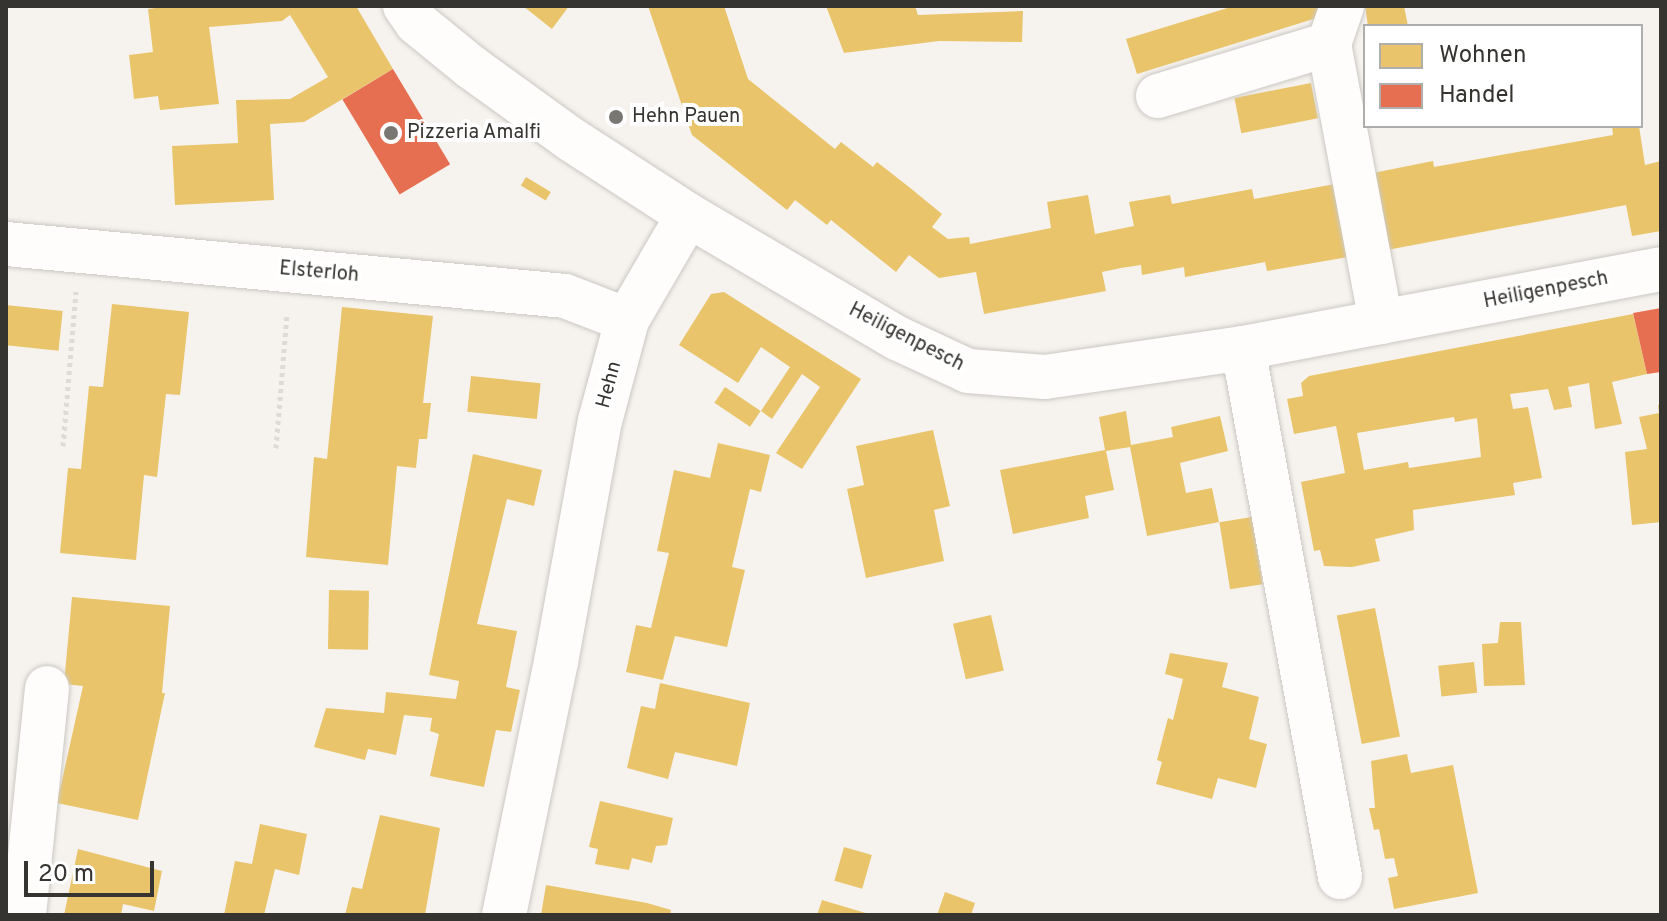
<!DOCTYPE html>
<style>
body{margin:0}
#map{position:relative;width:1667px;height:921px;overflow:hidden;background:#f6f3ee;font-family:Overpass,sans-serif}
div>[style]{position:absolute}
.homes>*{inset:0;background:#e9c46a;transform-origin:0 0}
.shops>*{inset:0;background:#e76f51;transform-origin:0 0}
.path>*{height:5px;margin-top:-2.5px;transform-origin:0;background:repeating-linear-gradient(90deg,#dcdbda 0 4px,transparent 0 8px)}
.roads{filter:drop-shadow(0 0 2px #cbc8c4) drop-shadow(0 0 2px #cbc8c4)}
.minor>*{height:44px;margin:-22px;padding:0 22px;transform-origin:22px;border-radius:22px;background:#fefdfc}
.dots>*{width:22px;height:22px;translate:-50% -50%;box-sizing:border-box;border:4px solid #fff;border-radius:50%}
span{translate:-50% -50%;white-space:nowrap;text-align:center;line-height:1.15;-webkit-text-stroke:8px #fff;paint-order:stroke}
.poi-label{font-size:20px;color:#363430}
.left{translate:0 -50%;text-align:left}
.street-label{font-size:20px;color:#363430}
.frame{position:absolute;inset:0;border:8px solid #363430;pointer-events:none}
.legend{position:absolute;left:1363px;top:24px;width:280px;height:104px;box-sizing:border-box;background:#fff;border:2px solid #afaeac;margin:0;padding:10px 14px;list-style:none;font-size:24px;color:#363430}
.legend li{display:flex;align-items:center;gap:16px;height:40px}
.legend b{width:40px;border:2px solid #afaeac}
.scale{position:absolute;left:24px;top:861px;width:130px;height:36px;box-sizing:border-box;border:4px solid #363430;border-top:0;padding-left:10px;font-size:24px;line-height:28px;white-space:nowrap;color:#363430;-webkit-text-stroke:6px #fff;paint-order:stroke}
</style>
<div id="map">
<div class="homes">
<div style="clip-path:polygon(171px 6px,356px 6px,393px 69px,304px 122px,270px 124px,274px 200px,175px 205px,172px 146px,238px 143px,236px 100px,290px 99px,328px 77px,290px 15px,282px 21px,209px 27px,219px 104px,160px 110px,158px 96px,134px 99px,129px 55px,153px 52px,148px 9px)"></div>
<div style="clip-path:polygon(523px 6px,569px 6px,552px 29px)"></div>
<div style="clip-path:polygon(648px 6px,724px 6px,748px 79px,835px 149px,841px 142px,873px 167px,877px 162px,909px 187px,942px 214px,932px 227px,948px 239px,969px 237px,970px 244px,1051px 228px,1047px 202px,1088px 195px,1095px 234px,1134px 226px,1129px 202px,1170px 195px,1172px 204px,1252px 189px,1254px 199px,1335px 184px,1348px 257px,1267px 271px,1265px 262px,1185px 277px,1184px 267px,1142px 275px,1141px 265px,1121px 268px,1102px 272px,1106px 291px,984px 314px,976px 272px,939px 278px,909px 255px,896px 272px,831px 220px,827px 225px,795px 200px,787px 210px,692px 135px)"></div>
<div style="clip-path:polygon(826px 6px,915px 6px,918px 15px,1023px 11px,1022px 42px,939px 41px,844px 53px)"></div>
<div style="clip-path:polygon(1234px 6px,1320px 6px,1323px 16px,1137px 74px,1126px 39px)"></div>
<div style="clip-path:polygon(1365px 6px,1404px 6px,1408px 26px,1368px 26px)"></div>
<div style="left:1311px;top:83px;width:36px;height:78px;rotate:79deg"></div>
<div style="clip-path:polygon(1612px 126px,1639px 126px,1645px 165px,1661px 161px,1661px 231px,1632px 236px,1626px 205px,1387px 250px,1373px 173px,1433px 161px,1434px 167px,1613px 135px)"></div>
<div style="left:526px;top:177px;width:29px;height:10px;rotate:31deg"></div>
<div style="clip-path:polygon(724px 292px,861px 379px,802px 469px,776px 453px,820px 387px,802px 374px,772px 419px,761px 411px,790px 367px,761px 347px,738px 383px,679px 345px,711px 294px)"></div>
<div style="clip-path:polygon(112px 304px,189px 312px,180px 395px,166px 394px,157px 477px,144px 475px,136px 560px,60px 553px,68px 468px,81px 469px,89px 386px,103px 387px)"></div>
<div style="left:6px;top:305px;width:57px;height:40px;rotate:6deg"></div>
<div style="clip-path:polygon(342px 307px,433px 316px,423px 403px,431px 403px,427px 439px,419px 439px,416px 468px,397px 466px,388px 565px,306px 557px,314px 457px,327px 459px)"></div>
<div style="clip-path:polygon(evenodd,1633px 314px,1647px 374px,1612px 382px,1622px 424px,1595px 429px,1589px 383px,1568px 387px,1572px 407px,1554px 410px,1548px 389px,1510px 394px,1513px 409px,1528px 407px,1542px 478px,1513px 483px,1515px 495px,1413px 510px,1414px 530px,1375px 539px,1380px 561px,1352px 567px,1324px 566px,1320px 550px,1314px 551px,1301px 482px,1345px 473px,1336px 426px,1294px 434px,1287px 399px,1303px 396px,1301px 383px,1309px 376px,1633px 314px,1454px 417px,1455px 422px,1477px 418px,1481px 457px,1409px 468px,1408px 462px,1364px 470px,1357px 433px,1454px 417px)"></div>
<div style="left:471px;top:376px;width:70px;height:36px;rotate:6deg"></div>
<div style="left:725px;top:387px;width:43px;height:19px;rotate:34deg"></div>
<div style="clip-path:polygon(1661px 404px,1661px 522px,1632px 525px,1625px 452px,1647px 449px,1639px 417px,1659px 413px,1658px 405px)"></div>
<div style="clip-path:polygon(1126px 411px,1131px 445px,1173px 437px,1171px 427px,1220px 416px,1228px 451px,1180px 463px,1186px 493px,1212px 488px,1219px 522px,1147px 536px,1130px 447px,1106px 451px,1114px 490px,1085px 496px,1089px 518px,1013px 534px,1000px 470px,1105px 450px,1099px 417px)"></div>
<div style="clip-path:polygon(933px 430px,950px 506px,934px 510px,944px 561px,866px 578px,847px 489px,864px 485px,856px 446px)"></div>
<div style="clip-path:polygon(718px 443px,770px 455px,761px 492px,750px 489px,732px 567px,745px 570px,727px 647px,675px 636px,663px 680px,626px 672px,636px 625px,651px 628px,669px 553px,657px 551px,674px 470px,710px 478px)"></div>
<div style="clip-path:polygon(473px 454px,542px 470px,534px 506px,507px 499px,477px 624px,517px 631px,506px 687px,520px 690px,511px 732px,496px 730px,484px 787px,430px 776px,439px 734px,430px 731px,432px 718px,404px 715px,396px 755px,368px 749px,365px 760px,314px 747px,326px 708px,384px 713px,386px 692px,456px 699px,459px 681px,429px 675px)"></div>
<div style="left:1252px;top:517px;width:68px;height:33px;rotate:81deg"></div>
<div style="left:329px;top:590px;width:40px;height:59px;rotate:1deg"></div>
<div style="clip-path:polygon(72px 597px,170px 606px,162px 693px,165px 693px,138px 820px,57px 803px,83px 686px,64px 684px)"></div>
<div style="left:1375px;top:608px;width:131px;height:39px;rotate:79deg"></div>
<div style="left:991px;top:615px;width:57px;height:39px;rotate:77deg"></div>
<div style="clip-path:polygon(1500px 622px,1521px 622px,1525px 685px,1484px 686px,1482px 644px,1498px 643px)"></div>
<div style="clip-path:polygon(1170px 653px,1228px 663px,1222px 687px,1259px 697px,1249px 739px,1267px 744px,1256px 788px,1218px 778px,1212px 799px,1156px 784px,1162px 762px,1157px 760px,1168px 718px,1173px 720px,1183px 679px,1165px 674px)"></div>
<div style="left:1474px;top:662px;width:31px;height:36px;rotate:84deg"></div>
<div style="clip-path:polygon(660px 683px,750px 703px,737px 766px,675px 752px,668px 779px,627px 768px,641px 706px,655px 709px)"></div>
<div style="clip-path:polygon(1407px 754px,1411px 773px,1453px 765px,1478px 893px,1394px 909px,1388px 878px,1398px 876px,1394px 858px,1385px 859px,1379px 829px,1374px 830px,1369px 808px,1375px 808px,1371px 761px)"></div>
<div style="clip-path:polygon(600px 801px,673px 818px,667px 845px,656px 846px,652px 863px,632px 858px,629px 870px,595px 864px,598px 849px,589px 847px)"></div>
<div style="clip-path:polygon(380px 815px,440px 828px,425px 915px,345px 915px,352px 887px,362px 889px)"></div>
<div style="clip-path:polygon(260px 824px,307px 834px,299px 875px,275px 869px,264px 915px,224px 915px,235px 861px,252px 864px)"></div>
<div style="left:844px;top:847px;width:29px;height:35px;rotate:16deg"></div>
<div style="clip-path:polygon(78px 849px,162px 871px,154px 911px,123px 904px,121px 915px,64px 915px)"></div>
<div style="clip-path:polygon(546px 885px,647px 903px,671px 910px,670px 915px,541px 915px)"></div>
<div style="clip-path:polygon(945px 892px,975px 903px,971px 915px,937px 915px)"></div>
<div style="clip-path:polygon(822px 900px,869px 914px,869px 915px,817px 915px)"></div>
</div>
<div class="shops">
<div style="left:393px;top:69px;width:111px;height:59px;rotate:59deg"></div>
<div style="clip-path:polygon(1661px 308px,1661px 372px,1647px 374px,1633px 313px)"></div>
</div>
<div class="path">
<div style="left:63px;top:446px;width:155px;rotate:-85.2deg"></div>
<div style="left:276px;top:448px;width:133px;rotate:-85.3deg"></div>
</div>
<div class="roads">
<div class="minor">
<div style="left:405px;top:6px;width:21px;rotate:55deg"></div>
<div style="left:417px;top:23px;width:70px;rotate:39.2deg"></div>
<div style="left:471px;top:67px;width:125px;rotate:35.9deg"></div>
<div style="left:572px;top:140px;width:138px;rotate:32.9deg"></div>
<div style="left:688px;top:215px;width:243px;rotate:30.5deg"></div>
<div style="left:897px;top:338px;width:78px;rotate:24.9deg"></div>
<div style="left:968px;top:371px;width:77px;rotate:4.5deg"></div>
<div style="left:1045px;top:377px;width:200px;rotate:-8.3deg"></div>
<div style="left:1243px;top:348px;width:425px;rotate:-10.7deg"></div>
<div style="left:1329px;top:44px;width:40px;rotate:-71.1deg"></div>
<div style="left:1158px;top:96px;width:179px;rotate:-16.9deg"></div>
<div style="left:1329px;top:44px;width:283px;rotate:79.4deg"></div>
<div style="left:6px;top:244px;width:561px;rotate:5.31deg"></div>
<div style="left:565px;top:296px;width:66px;rotate:21.2deg"></div>
<div style="left:1243px;top:348px;width:538px;rotate:79.61deg"></div>
<div style="left:24px;top:915px;width:228px;rotate:-84.2deg"></div>
<div style="left:504px;top:915px;width:258px;rotate:-78.4deg"></div>
<div style="left:556px;top:662px;width:245px;rotate:-79.7deg"></div>
<div style="left:600px;top:421px;width:105px;rotate:-75deg"></div>
<div style="left:627px;top:320px;width:121px;rotate:-59.8deg"></div>
</div>
</div>
<div class="dots">
<div style="left:616px;top:117px;background:#797772"></div>
<div style="left:391px;top:133px;background:#797772"></div>
</div>
<div class="poi-label">
<span class="left" style="left:632px;top:117px">Hehn Pauen</span>
<span class="left" style="left:407px;top:133px">Pizzeria Amalfi</span>
</div>
<div class="street-label">
<span style="left:319px;top:273px;rotate:5deg">Elsterloh</span>
<span style="left:1546px;top:291px;rotate:-11deg">Heiligenpesch</span>
<span style="left:906px;top:338px;rotate:27deg">Heiligenpesch</span>
<span style="left:610px;top:385px;rotate:-75deg">Hehn</span>
</div>
<div class="frame"></div>
<ul class="legend">
<li><b style="height:22px;background:#e9c46a"></b>Wohnen</li>
<li><b style="height:22px;background:#e76f51"></b>Handel</li>
</ul>
<div class="scale">20 m</div>
</div>
